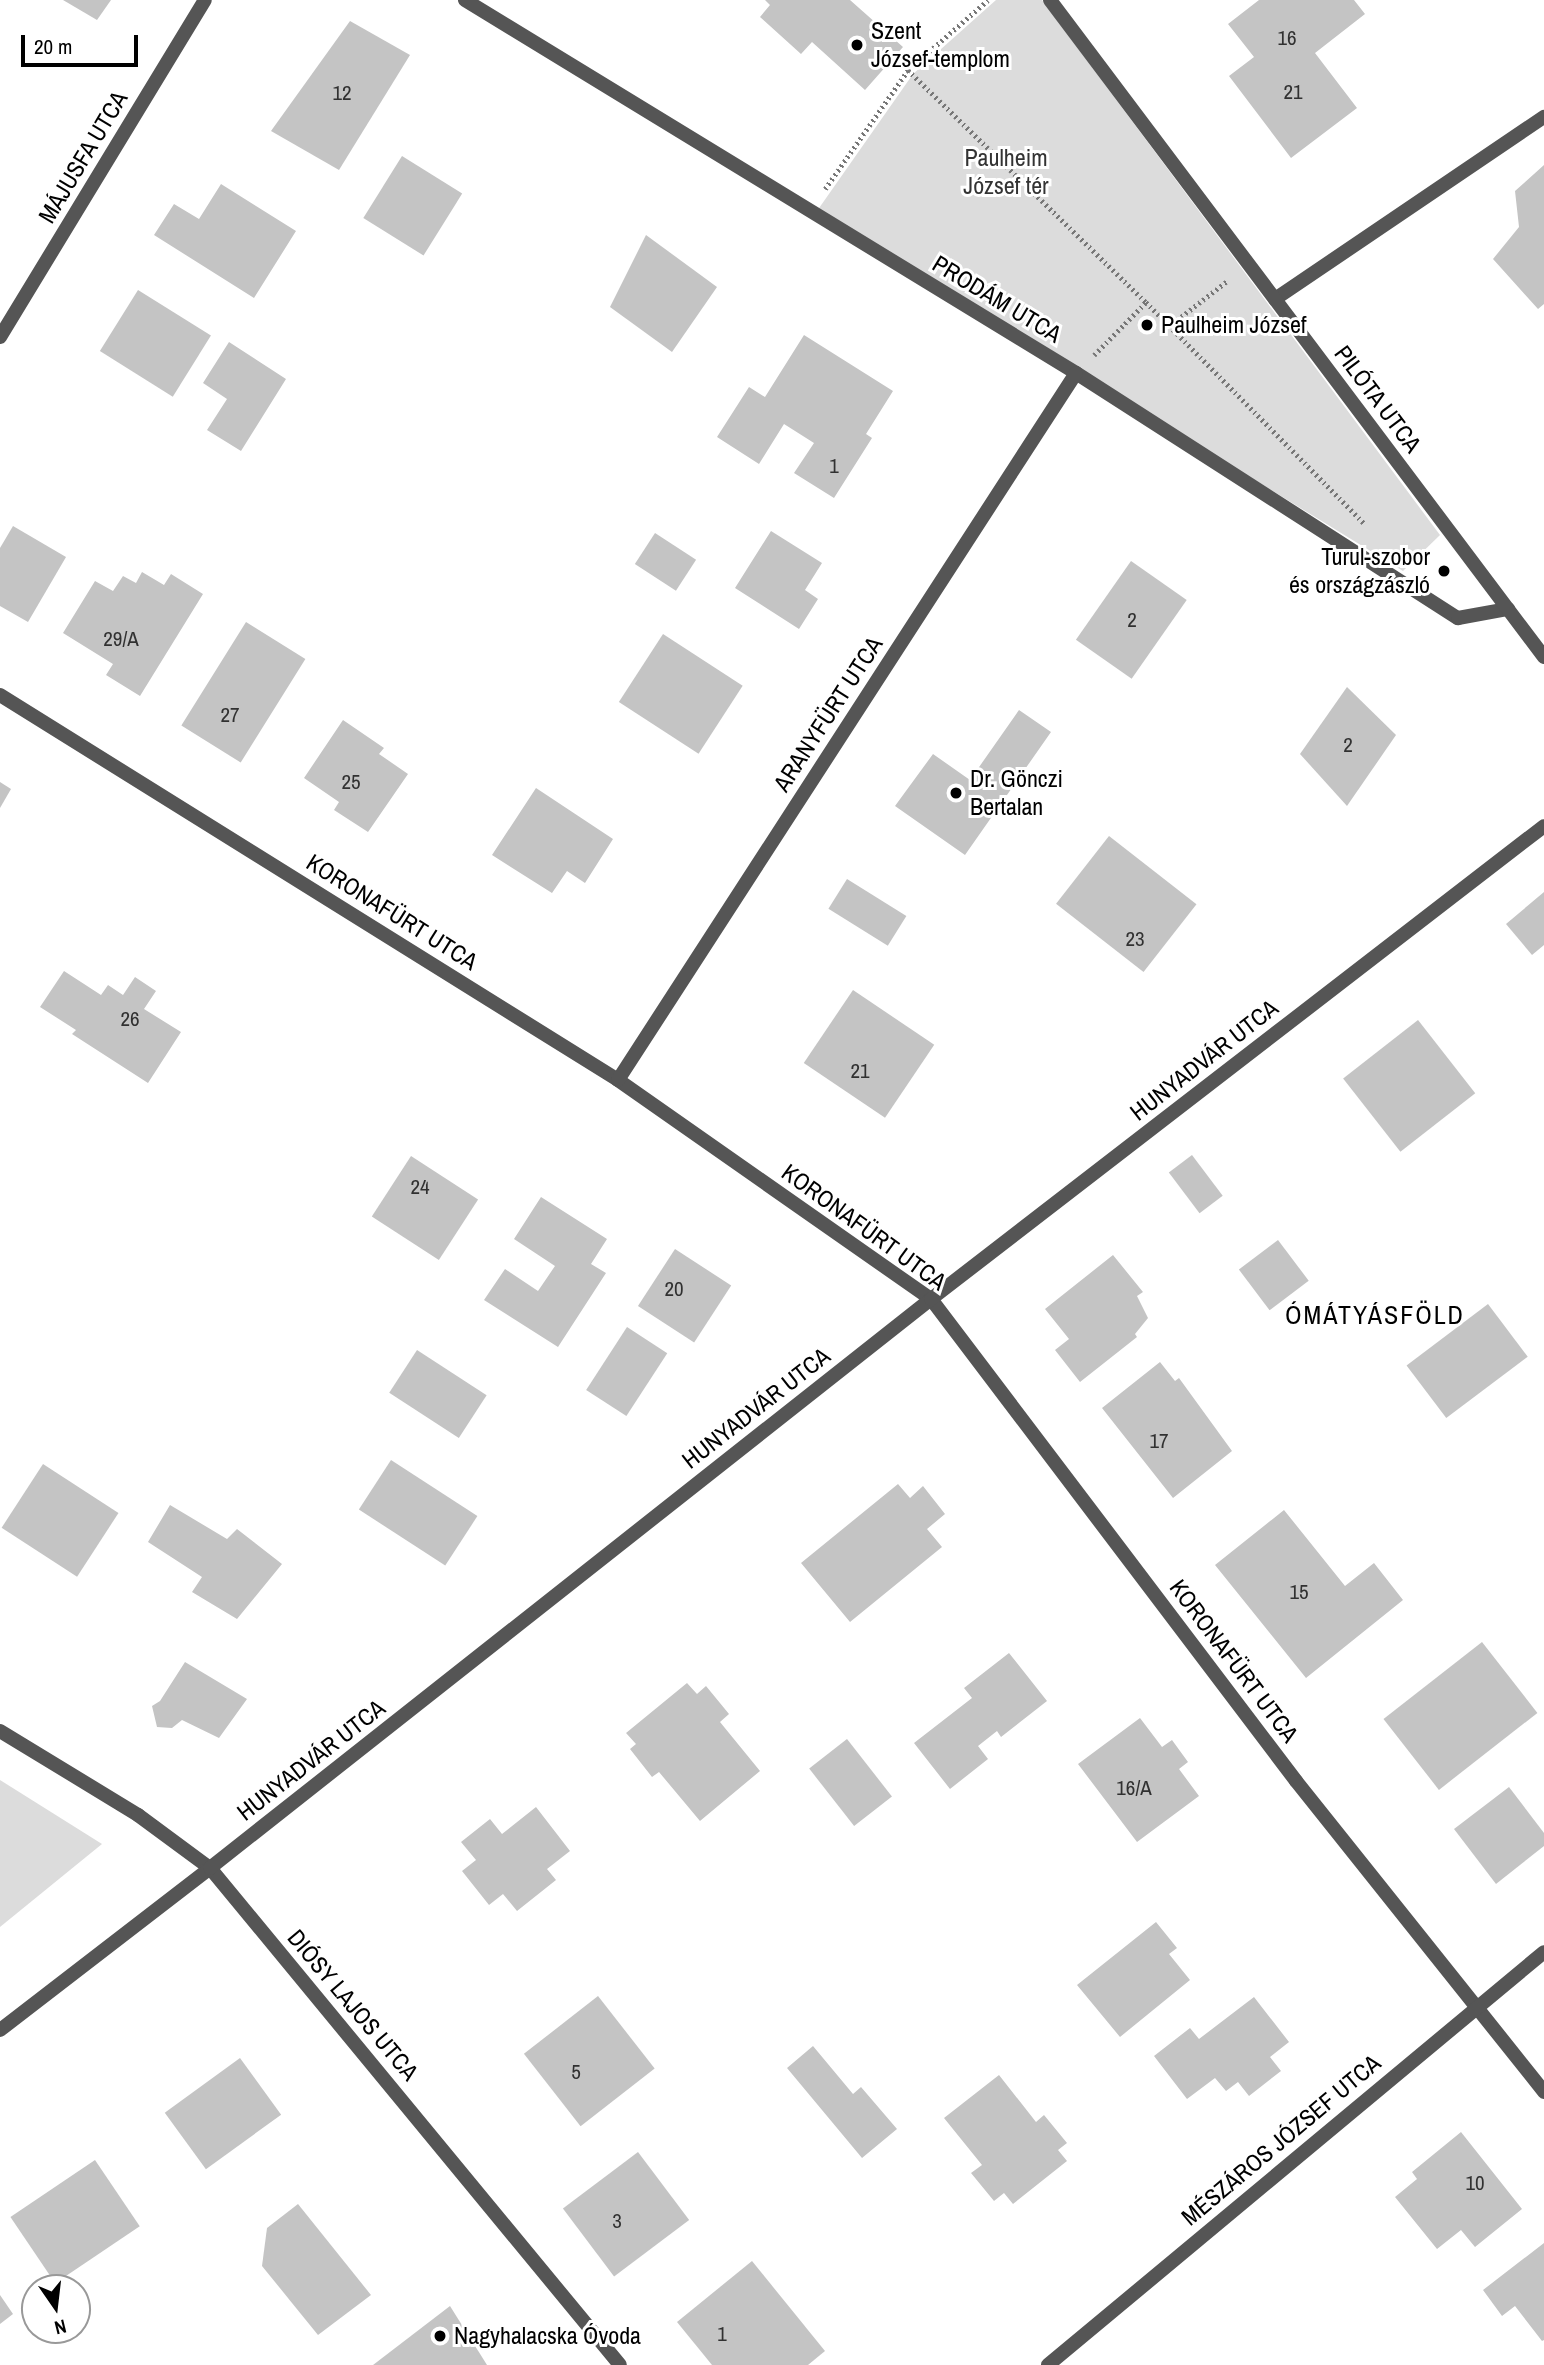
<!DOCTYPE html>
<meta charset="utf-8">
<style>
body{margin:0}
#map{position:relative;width:1544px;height:2365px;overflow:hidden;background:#fff;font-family:"Archivo Narrow",sans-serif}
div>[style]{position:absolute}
.green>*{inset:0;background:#dcdcdc}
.building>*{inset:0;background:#c4c4c4;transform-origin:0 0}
.path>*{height:4.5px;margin-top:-2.25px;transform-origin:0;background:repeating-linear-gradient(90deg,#777 0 2px,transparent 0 5.5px)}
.lane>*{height:14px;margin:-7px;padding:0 7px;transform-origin:7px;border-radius:7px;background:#555}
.street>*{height:14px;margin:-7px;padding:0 7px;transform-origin:7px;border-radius:7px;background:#555}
.dots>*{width:19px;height:19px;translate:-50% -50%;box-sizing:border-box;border:4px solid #fff;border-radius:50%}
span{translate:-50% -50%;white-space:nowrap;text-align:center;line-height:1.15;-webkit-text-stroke:6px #fff;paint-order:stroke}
.number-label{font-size:21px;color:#313131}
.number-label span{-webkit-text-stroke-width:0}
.poi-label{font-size:24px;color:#000}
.left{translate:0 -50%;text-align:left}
.right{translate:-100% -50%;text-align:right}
.street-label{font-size:24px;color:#000}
.park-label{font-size:24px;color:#333}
.neighbourhood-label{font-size:26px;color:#000;letter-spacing:2px}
.north{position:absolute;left:21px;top:2274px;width:70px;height:70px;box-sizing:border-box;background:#fff;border:2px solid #999;border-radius:50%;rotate:166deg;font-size:19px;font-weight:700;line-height:28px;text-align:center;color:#000}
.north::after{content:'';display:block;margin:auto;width:24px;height:32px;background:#000;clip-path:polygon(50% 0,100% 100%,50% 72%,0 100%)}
.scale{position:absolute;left:21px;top:35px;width:117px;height:32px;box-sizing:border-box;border:4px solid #000;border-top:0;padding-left:9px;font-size:21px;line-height:24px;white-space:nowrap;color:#000;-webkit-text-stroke:5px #fff;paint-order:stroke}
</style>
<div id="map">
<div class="green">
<div style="clip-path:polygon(996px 0,1042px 0,1440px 535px,1403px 571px,817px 211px,913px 74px)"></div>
<div style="clip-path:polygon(0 1780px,102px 1844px,0 1927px)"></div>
</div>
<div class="building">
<div style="clip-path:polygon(63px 0,111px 0,97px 20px)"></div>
<div style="clip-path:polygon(765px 0,850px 0,903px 47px,865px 90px,812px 42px,801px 54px,760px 17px,770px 5px)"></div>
<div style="clip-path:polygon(1259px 0,1354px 0,1365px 14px,1315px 53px,1357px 108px,1291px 158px,1229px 76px,1254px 57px,1228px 24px)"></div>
<div style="clip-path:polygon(350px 21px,410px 55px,339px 170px,271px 131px)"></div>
<div style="left:402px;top:156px;width:71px;height:73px;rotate:32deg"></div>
<div style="clip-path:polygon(1544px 165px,1544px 304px,1538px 309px,1493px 259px,1519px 227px,1515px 191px)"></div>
<div style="clip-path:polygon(221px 184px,296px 231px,254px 298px,154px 235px,174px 204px,199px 219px)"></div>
<div style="clip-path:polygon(646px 235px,717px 287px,672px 352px,610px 307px)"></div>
<div style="left:138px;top:290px;width:86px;height:72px;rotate:32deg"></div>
<div style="clip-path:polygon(804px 335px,893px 391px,866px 434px,872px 438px,834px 498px,794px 473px,814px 443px,784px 424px,759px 464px,717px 437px,749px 387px,765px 397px)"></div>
<div style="clip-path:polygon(229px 342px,286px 379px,241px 451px,207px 430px,227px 399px,203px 383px)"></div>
<div style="clip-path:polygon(13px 526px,66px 557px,28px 622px,0 606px,0 548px)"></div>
<div style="clip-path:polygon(771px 531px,822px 563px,805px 590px,818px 599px,799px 629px,735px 588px)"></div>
<div style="left:655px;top:533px;width:49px;height:37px;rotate:33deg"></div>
<div style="left:1131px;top:561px;width:68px;height:96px;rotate:35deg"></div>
<div style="clip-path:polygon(142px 572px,164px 585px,171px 574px,203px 594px,140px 696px,106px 675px,113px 664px,63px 633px,95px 581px,113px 591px,123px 576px,136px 583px)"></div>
<div style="left:246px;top:622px;width:70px;height:122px;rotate:32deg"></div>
<div style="left:663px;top:634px;width:95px;height:81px;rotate:33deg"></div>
<div style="clip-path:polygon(1347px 687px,1396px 735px,1347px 806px,1300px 754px)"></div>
<div style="clip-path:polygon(1019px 710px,1051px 732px,965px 855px,895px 806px,933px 754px,970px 780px)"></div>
<div style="clip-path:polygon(343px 720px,384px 748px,379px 754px,408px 774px,368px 832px,334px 810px,339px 802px,304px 778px)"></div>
<div style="clip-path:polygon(0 782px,11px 789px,0 808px)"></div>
<div style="clip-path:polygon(536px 788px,613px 839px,585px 883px,567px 871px,552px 893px,492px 855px)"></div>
<div style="left:1109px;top:836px;width:111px;height:86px;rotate:38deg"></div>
<div style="left:847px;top:879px;width:70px;height:35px;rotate:32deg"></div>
<div style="clip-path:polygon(1544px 892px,1544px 945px,1532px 955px,1506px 924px)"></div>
<div style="clip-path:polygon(64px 971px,101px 995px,108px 985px,123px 995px,135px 977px,156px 991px,144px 1009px,181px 1032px,148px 1083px,72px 1034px,76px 1030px,40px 1007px)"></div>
<div style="left:853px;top:990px;width:98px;height:88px;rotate:34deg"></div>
<div style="left:1418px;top:1020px;width:93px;height:95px;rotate:52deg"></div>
<div style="left:1192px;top:1155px;width:51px;height:29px;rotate:53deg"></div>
<div style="left:411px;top:1156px;width:80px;height:72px;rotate:33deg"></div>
<div style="clip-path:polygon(541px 1197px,607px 1239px,591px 1264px,606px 1273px,558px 1347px,484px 1300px,505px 1269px,538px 1291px,555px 1266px,514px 1239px)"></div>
<div style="left:1278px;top:1240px;width:51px;height:49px;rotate:53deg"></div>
<div style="left:675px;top:1249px;width:67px;height:68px;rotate:33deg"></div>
<div style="clip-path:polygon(1113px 1255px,1143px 1292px,1137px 1296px,1148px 1318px,1135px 1334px,1137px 1337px,1080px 1382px,1055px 1350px,1069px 1339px,1045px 1309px)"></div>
<div style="left:1488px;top:1304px;width:66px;height:102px;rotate:53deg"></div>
<div style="left:627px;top:1327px;width:48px;height:75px;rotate:33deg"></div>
<div style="left:417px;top:1350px;width:83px;height:51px;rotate:33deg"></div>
<div style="clip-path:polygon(1160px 1362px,1175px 1381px,1179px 1378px,1232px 1451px,1173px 1498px,1102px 1408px)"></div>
<div style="left:391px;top:1460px;width:103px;height:59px;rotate:33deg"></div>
<div style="left:43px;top:1464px;width:90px;height:76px;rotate:33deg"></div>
<div style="clip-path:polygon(898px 1484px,910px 1498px,923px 1486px,945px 1514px,927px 1529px,942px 1547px,850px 1622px,801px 1563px)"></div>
<div style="clip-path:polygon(170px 1505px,227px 1539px,237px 1529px,282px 1564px,237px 1619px,192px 1592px,202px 1577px,148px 1542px)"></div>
<div style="clip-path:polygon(1284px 1510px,1345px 1586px,1374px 1563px,1403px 1600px,1306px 1678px,1215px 1565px)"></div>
<div style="left:1482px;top:1642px;width:90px;height:125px;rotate:52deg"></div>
<div style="clip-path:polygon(1009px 1653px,1047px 1701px,1001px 1737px,997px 1731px,978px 1746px,988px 1759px,950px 1789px,914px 1743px,972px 1698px,964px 1688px)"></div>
<div style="clip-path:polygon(185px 1662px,247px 1699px,219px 1738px,182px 1720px,172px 1728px,157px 1727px,152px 1706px,160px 1701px)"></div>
<div style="clip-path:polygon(687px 1683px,697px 1694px,706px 1686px,729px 1714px,720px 1722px,760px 1771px,700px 1821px,659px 1772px,652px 1777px,630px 1749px,636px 1744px,626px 1733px)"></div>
<div style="clip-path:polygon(1140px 1718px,1162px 1747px,1172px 1740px,1188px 1762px,1179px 1769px,1199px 1796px,1137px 1842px,1078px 1764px)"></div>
<div style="left:847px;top:1739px;width:73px;height:48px;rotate:52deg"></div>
<div style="clip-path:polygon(1509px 1787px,1544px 1833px,1544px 1846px,1496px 1884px,1454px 1829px)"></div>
<div style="clip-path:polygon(536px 1807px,570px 1851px,547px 1869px,556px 1880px,517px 1911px,503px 1894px,489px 1905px,462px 1871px,476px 1860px,461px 1842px,490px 1819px,502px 1834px)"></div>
<div style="clip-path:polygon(1156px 1922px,1177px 1948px,1169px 1954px,1190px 1980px,1120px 2037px,1077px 1985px)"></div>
<div style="left:598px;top:1996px;width:92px;height:94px;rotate:52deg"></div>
<div style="clip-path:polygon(1254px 1997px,1289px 2042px,1270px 2057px,1281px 2071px,1249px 2096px,1238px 2082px,1226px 2091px,1215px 2078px,1187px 2099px,1154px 2056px,1190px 2028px,1199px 2039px)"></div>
<div style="clip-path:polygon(813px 2046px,853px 2094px,861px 2087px,897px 2129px,862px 2158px,787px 2068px)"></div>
<div style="left:240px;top:2058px;width:70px;height:93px;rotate:54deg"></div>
<div style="clip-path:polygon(999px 2075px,1036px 2122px,1044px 2115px,1067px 2143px,1058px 2150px,1067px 2161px,1013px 2204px,1004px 2193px,994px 2201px,971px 2173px,982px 2165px,944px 2118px)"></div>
<div style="clip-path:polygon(1461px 2132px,1522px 2209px,1475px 2247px,1461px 2230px,1437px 2249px,1395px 2197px,1417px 2179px,1412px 2172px)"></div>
<div style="left:638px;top:2152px;width:85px;height:94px;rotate:53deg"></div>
<div style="left:95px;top:2160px;width:80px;height:102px;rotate:56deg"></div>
<div style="clip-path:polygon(298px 2204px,371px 2295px,318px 2335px,262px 2266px,267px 2228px)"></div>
<div style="clip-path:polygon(1544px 2243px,1544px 2340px,1542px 2341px,1515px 2306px,1502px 2316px,1483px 2290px)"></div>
<div style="clip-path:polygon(752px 2261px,825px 2351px,808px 2365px,712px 2365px,677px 2322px)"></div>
<div style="clip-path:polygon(0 2295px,13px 2314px,0 2324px)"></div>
<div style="clip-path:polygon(450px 2306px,487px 2365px,373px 2365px)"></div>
</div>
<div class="path">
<div style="left:908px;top:70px;width:332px;rotate:44.3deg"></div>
<div style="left:1146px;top:302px;width:310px;rotate:45.4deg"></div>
<div style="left:825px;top:189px;width:145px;rotate:-55.1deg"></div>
<div style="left:908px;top:70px;width:106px;rotate:-41.2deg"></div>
<div style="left:1168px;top:327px;width:75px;rotate:-37.9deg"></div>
<div style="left:1094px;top:355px;width:74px;rotate:-45.5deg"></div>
</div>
<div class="lane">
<div style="left:1275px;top:299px;width:325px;rotate:-34.1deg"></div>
</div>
<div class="street">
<div style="left:465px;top:0;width:716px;rotate:31.4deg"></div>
<div style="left:1076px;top:373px;width:454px;rotate:32.7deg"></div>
<div style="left:1458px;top:618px;width:51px;rotate:-10.2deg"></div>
<div style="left:1050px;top:0;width:822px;rotate:53.06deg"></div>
<div style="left:0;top:337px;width:394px;rotate:-58.7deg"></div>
<div style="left:0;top:695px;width:728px;rotate:31.92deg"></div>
<div style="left:618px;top:1080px;width:382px;rotate:35deg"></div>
<div style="left:931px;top:1299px;width:605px;rotate:52.86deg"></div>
<div style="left:1296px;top:1781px;width:398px;rotate:51.4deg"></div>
<div style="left:618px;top:1080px;width:842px;rotate:-57.06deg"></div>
<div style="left:0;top:1731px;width:162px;rotate:31.3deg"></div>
<div style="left:138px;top:1815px;width:89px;rotate:36.4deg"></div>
<div style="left:210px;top:1868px;width:644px;rotate:50.48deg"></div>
<div style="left:0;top:2030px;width:265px;rotate:-37.6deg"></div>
<div style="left:210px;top:1868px;width:918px;rotate:-38.28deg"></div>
<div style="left:931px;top:1299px;width:774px;rotate:-37.65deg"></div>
<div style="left:1048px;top:2365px;width:645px;rotate:-39.78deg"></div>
</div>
<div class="dots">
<div style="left:857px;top:45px;background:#000"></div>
<div style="left:1147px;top:325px;background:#000"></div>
<div style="left:1444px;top:571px;background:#000"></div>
<div style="left:956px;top:793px;background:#000"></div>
<div style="left:440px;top:2336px;background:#000"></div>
</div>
<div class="number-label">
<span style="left:1287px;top:38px">16</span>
<span style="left:1293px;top:92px">21</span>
<span style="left:342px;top:93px">12</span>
<span style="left:834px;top:466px">1</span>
<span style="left:1132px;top:620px">2</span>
<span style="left:121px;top:639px">29/A</span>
<span style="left:230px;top:715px">27</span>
<span style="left:1348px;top:745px">2</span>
<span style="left:351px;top:782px">25</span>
<span style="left:1135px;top:939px">23</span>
<span style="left:130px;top:1019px">26</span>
<span style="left:860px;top:1071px">21</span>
<span style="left:420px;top:1187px">24</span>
<span style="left:674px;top:1289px">20</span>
<span style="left:1159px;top:1441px">17</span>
<span style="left:1299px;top:1592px">15</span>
<span style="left:1134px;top:1788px">16/A</span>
<span style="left:576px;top:2072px">5</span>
<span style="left:1475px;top:2183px">10</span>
<span style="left:617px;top:2221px">3</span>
<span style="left:722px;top:2334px">1</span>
</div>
<div class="poi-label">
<span class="left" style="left:871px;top:45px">Szent<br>József-templom</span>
<span class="left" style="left:1161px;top:325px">Paulheim József</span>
<span class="right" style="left:1430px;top:571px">Turul-szobor<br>és országzászló</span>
<span class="left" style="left:970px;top:793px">Dr. Gönczi<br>Bertalan</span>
<span class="left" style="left:454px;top:2336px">Nagyhalacska Óvoda</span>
</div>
<div class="street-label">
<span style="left:83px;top:157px;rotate:-59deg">MÁJUSFA UTCA</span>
<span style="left:997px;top:299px;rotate:31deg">PRODÁM UTCA</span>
<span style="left:1378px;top:399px;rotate:53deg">PILÓTA UTCA</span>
<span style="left:828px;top:714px;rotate:-57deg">ARANYFÜRT UTCA</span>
<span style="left:392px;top:912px;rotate:32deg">KORONAFÜRT UTCA</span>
<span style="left:1204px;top:1060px;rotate:-38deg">HUNYADVÁR UTCA</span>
<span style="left:864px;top:1227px;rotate:36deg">KORONAFÜRT UTCA</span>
<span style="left:756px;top:1408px;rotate:-38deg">HUNYADVÁR UTCA</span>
<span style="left:1234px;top:1661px;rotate:53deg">KORONAFÜRT UTCA</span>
<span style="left:311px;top:1760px;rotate:-38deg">HUNYADVÁR UTCA</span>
<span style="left:353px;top:2005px;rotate:50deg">DIÓSY LAJOS UTCA</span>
<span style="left:1281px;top:2140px;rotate:-40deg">MÉSZÁROS JÓZSEF UTCA</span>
</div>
<div class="park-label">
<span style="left:1006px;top:172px">Paulheim<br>József tér</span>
</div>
<div class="neighbourhood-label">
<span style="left:1375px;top:1315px">ÓMÁTYÁSFÖLD</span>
</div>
<div class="north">N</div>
<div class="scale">20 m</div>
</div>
